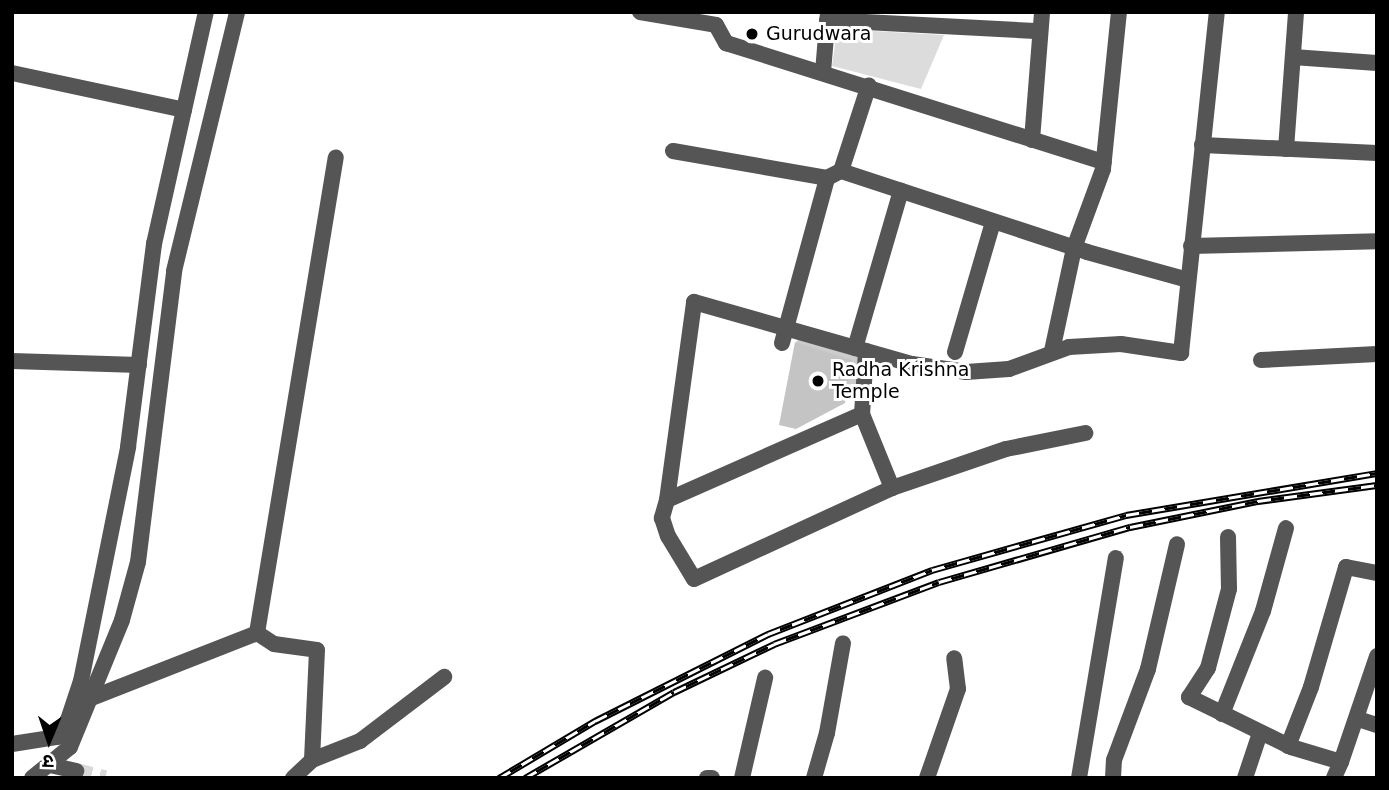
<!DOCTYPE html>
<meta charset="utf-8">
<style>
body{margin:0}
#map{position:relative;width:1389px;height:790px;overflow:hidden;background:#fff;font-family:"DejaVu Sans","Noto Sans Devanagari",sans-serif}
div>[style]{position:absolute}
.green>*{inset:0;background:#dcdcdc}
.shadow>*{inset:0;background:#0003}
.building>*{inset:0;background:#c4c4c4}
.minor-tunnel>*{height:16px;margin-top:-8px;transform-origin:0;background:repeating-linear-gradient(90deg,#d9d9d9 0 16px,transparent 0 24px)}
.minor>*{height:16px;margin:-8px;padding:0 8px;transform-origin:8px;border-radius:8px;background:#555}
.rail>*{height:7px;margin-top:-3.5px;transform-origin:0;background:repeating-linear-gradient(90deg,#fff 0 13px,#000 0 26px);box-sizing:border-box;border-block:2px solid #000}
.dots>*{width:19px;height:19px;translate:-50% -50%;box-sizing:border-box;border:4px solid #fff;border-radius:50%}
span{translate:-50% -50%;white-space:nowrap;text-align:center;line-height:1.15;-webkit-text-stroke:6px #fff;paint-order:stroke}
.poi-label{font-size:19px;color:#000}
.left{translate:0 -50%;text-align:left}
.frame{position:absolute;inset:0;border:14px solid #000;pointer-events:none}
.north{position:absolute;left:14px;top:706px;width:70px;height:70px;-webkit-text-stroke:5px #fff;paint-order:stroke;rotate:182deg;font-size:19px;font-weight:700;line-height:28px;text-align:center;color:#000}
.north::after{content:'';display:block;margin:auto;width:24px;height:32px;background:#000;clip-path:polygon(50% 0,100% 100%,50% 72%,0 100%)}
</style>
<div id="map">
<div class="green">
<div style="clip-path:polygon(837px 29px,944px 35px,921px 89px,832px 66px)"></div>
</div>
<div class="shadow">
<div style="clip-path:polygon(806px 333px,861px 350px,855px 391px,844px 402px,796px 342px)"></div>
</div>
<div class="building">
<div style="clip-path:polygon(795px 342px,852px 360px,845px 403px,796px 429px,779px 425px)"></div>
</div>
<div class="minor-tunnel">
<div style="left:76px;top:771px;width:30px;rotate:14deg"></div>
</div>
<div class="minor">
<div style="left:640px;top:12px;width:77px;rotate:9.7deg"></div>
<div style="left:716px;top:25px;width:21px;rotate:61deg"></div>
<div style="left:726px;top:43px;width:396px;rotate:17.5deg"></div>
<div style="left:827px;top:20px;width:213px;rotate:3deg"></div>
<div style="left:1293px;top:57px;width:84px;rotate:4.1deg"></div>
<div style="left:823px;top:72px;width:60px;rotate:-85.2deg"></div>
<div style="left:12px;top:73px;width:176px;rotate:12.1deg"></div>
<div style="left:1032px;top:140px;width:128px;rotate:-85.5deg"></div>
<div style="left:1202px;top:145px;width:175px;rotate:2.6deg"></div>
<div style="left:1286px;top:149px;width:137px;rotate:-85.8deg"></div>
<div style="left:673px;top:151px;width:156px;rotate:9.9deg"></div>
<div style="left:841px;top:171px;width:90px;rotate:-72deg"></div>
<div style="left:1191px;top:246px;width:186px;rotate:-1.5deg"></div>
<div style="left:782px;top:343px;width:171px;rotate:-74.7deg"></div>
<div style="left:827px;top:178px;width:16px;rotate:-27deg"></div>
<div style="left:841px;top:171px;width:259px;rotate:18.2deg"></div>
<div style="left:1087px;top:252px;width:105px;rotate:15.5deg"></div>
<div style="left:855px;top:348px;width:164px;rotate:-73.7deg"></div>
<div style="left:866px;top:351px;width:63px;rotate:93.6deg"></div>
<div style="left:862px;top:414px;width:213px;rotate:156.2deg"></div>
<div style="left:667px;top:500px;width:200px;rotate:-82.2deg"></div>
<div style="left:694px;top:302px;width:227px;rotate:15.9deg"></div>
<div style="left:912px;top:364px;width:55px;rotate:8.4deg"></div>
<div style="left:966px;top:372px;width:43px;rotate:-4deg"></div>
<div style="left:1009px;top:369px;width:64px;rotate:-20.1deg"></div>
<div style="left:1069px;top:347px;width:52px;rotate:-3.3deg"></div>
<div style="left:1121px;top:344px;width:61px;rotate:8.5deg"></div>
<div style="left:1181px;top:353px;width:343px;rotate:-84deg"></div>
<div style="left:1052px;top:351px;width:105px;rotate:-77.9deg"></div>
<div style="left:1074px;top:248px;width:84px;rotate:-69.8deg"></div>
<div style="left:1103px;top:169px;width:158px;rotate:-84.2deg"></div>
<div style="left:955px;top:352px;width:135px;rotate:-73.7deg"></div>
<div style="left:1261px;top:360px;width:116px;rotate:-3deg"></div>
<div style="left:12px;top:361px;width:127px;rotate:1.8deg"></div>
<div style="left:862px;top:414px;width:80px;rotate:67.9deg"></div>
<div style="left:667px;top:500px;width:19px;rotate:106deg"></div>
<div style="left:662px;top:518px;width:19px;rotate:72deg"></div>
<div style="left:668px;top:536px;width:50px;rotate:58.8deg"></div>
<div style="left:694px;top:579px;width:218px;rotate:-24.7deg"></div>
<div style="left:892px;top:488px;width:120px;rotate:-18.9deg"></div>
<div style="left:1006px;top:449px;width:81px;rotate:-11.4deg"></div>
<div style="left:1228px;top:537px;width:52px;rotate:88.9deg"></div>
<div style="left:1229px;top:589px;width:82px;rotate:104.9deg"></div>
<div style="left:1208px;top:668px;width:35px;rotate:123deg"></div>
<div style="left:1189px;top:697px;width:114px;rotate:26.1deg"></div>
<div style="left:1291px;top:747px;width:52px;rotate:16.7deg"></div>
<div style="left:1341px;top:762px;width:17px;rotate:114deg"></div>
<div style="left:257px;top:633px;width:482px;rotate:-80.6deg"></div>
<div style="left:94px;top:697px;width:175px;rotate:-21.4deg"></div>
<div style="left:257px;top:633px;width:20px;rotate:33deg"></div>
<div style="left:274px;top:644px;width:43px;rotate:7.9deg"></div>
<div style="left:317px;top:650px;width:110px;rotate:92.6deg"></div>
<div style="left:1222px;top:714px;width:111px;rotate:-68.3deg"></div>
<div style="left:1263px;top:611px;width:86px;rotate:-74.5deg"></div>
<div style="left:1358px;top:719px;width:20px;rotate:18deg"></div>
<div style="left:12px;top:744px;width:46px;rotate:-8.8deg"></div>
<div style="left:57px;top:737px;width:20px;rotate:-57deg"></div>
<div style="left:68px;top:720px;width:41px;rotate:-71.6deg"></div>
<div style="left:81px;top:681px;width:239px;rotate:-78.6deg"></div>
<div style="left:128px;top:447px;width:205px;rotate:-82.7deg"></div>
<div style="left:154px;top:244px;width:238px;rotate:-77.4deg"></div>
<div style="left:1288px;top:746px;width:63px;rotate:-68.7deg"></div>
<div style="left:1311px;top:687px;width:125px;rotate:-73.7deg"></div>
<div style="left:1346px;top:567px;width:32px;rotate:11deg"></div>
<div style="left:1341px;top:762px;width:112px;rotate:-71.2deg"></div>
<div style="left:50px;top:765px;width:27px;rotate:13deg"></div>
<div style="left:32px;top:778px;width:49px;rotate:-39.2deg"></div>
<div style="left:70px;top:747px;width:137px;rotate:-67.7deg"></div>
<div style="left:122px;top:620px;width:60px;rotate:-74.6deg"></div>
<div style="left:138px;top:562px;width:293px;rotate:-82.9deg"></div>
<div style="left:174px;top:271px;width:267px;rotate:-76.3deg"></div>
<div style="left:293px;top:778px;width:26px;rotate:-43deg"></div>
<div style="left:312px;top:760px;width:52px;rotate:-21.6deg"></div>
<div style="left:360px;top:741px;width:106px;rotate:-37.3deg"></div>
<div style="left:707px;top:778px;width:5px"></div>
<div style="left:742px;top:778px;width:103px;rotate:-77deg"></div>
<div style="left:814px;top:778px;width:47px;rotate:-73.9deg"></div>
<div style="left:827px;top:733px;width:91px;rotate:-79.9deg"></div>
<div style="left:927px;top:778px;width:94px;rotate:-70.8deg"></div>
<div style="left:958px;top:689px;width:31px;rotate:-97deg"></div>
<div style="left:1079px;top:778px;width:223px;rotate:-80.5deg"></div>
<div style="left:1113px;top:778px;width:18px;rotate:-87deg"></div>
<div style="left:1114px;top:760px;width:97px;rotate:-69.5deg"></div>
<div style="left:1148px;top:669px;width:128px;rotate:-76.9deg"></div>
<div style="left:1245px;top:778px;width:47px;rotate:-71.6deg"></div>
</div>
<div class="rail">
<div style="left:499px;top:778px;width:112px;rotate:-30.7deg"></div>
<div style="left:595px;top:721px;width:194px;rotate:-26.7deg"></div>
<div style="left:768px;top:634px;width:176px;rotate:-21.3deg"></div>
<div style="left:932px;top:570px;width:202px;rotate:-15.8deg"></div>
<div style="left:1126px;top:515px;width:254px;rotate:-9.5deg"></div>
<div style="left:525px;top:778px;width:172px;rotate:-30deg"></div>
<div style="left:674px;top:692px;width:111px;rotate:-25.6deg"></div>
<div style="left:774px;top:644px;width:176px;rotate:-20.6deg"></div>
<div style="left:939px;top:582px;width:199px;rotate:-16.1deg"></div>
<div style="left:1130px;top:527px;width:131px;rotate:-11.5deg"></div>
<div style="left:1258px;top:501px;width:120px;rotate:-7.7deg"></div>
</div>
<div class="dots">
<div style="left:752px;top:34px;background:#000"></div>
<div style="left:818px;top:381px;background:#000"></div>
</div>
<div class="poi-label">
<span class="left" style="left:766px;top:34px">Gurudwara</span>
<span class="left" style="left:832px;top:381px">Radha Krishna<br>Temple</span>
</div>
<div class="frame"></div>
<div class="north">उ</div>
</div>
